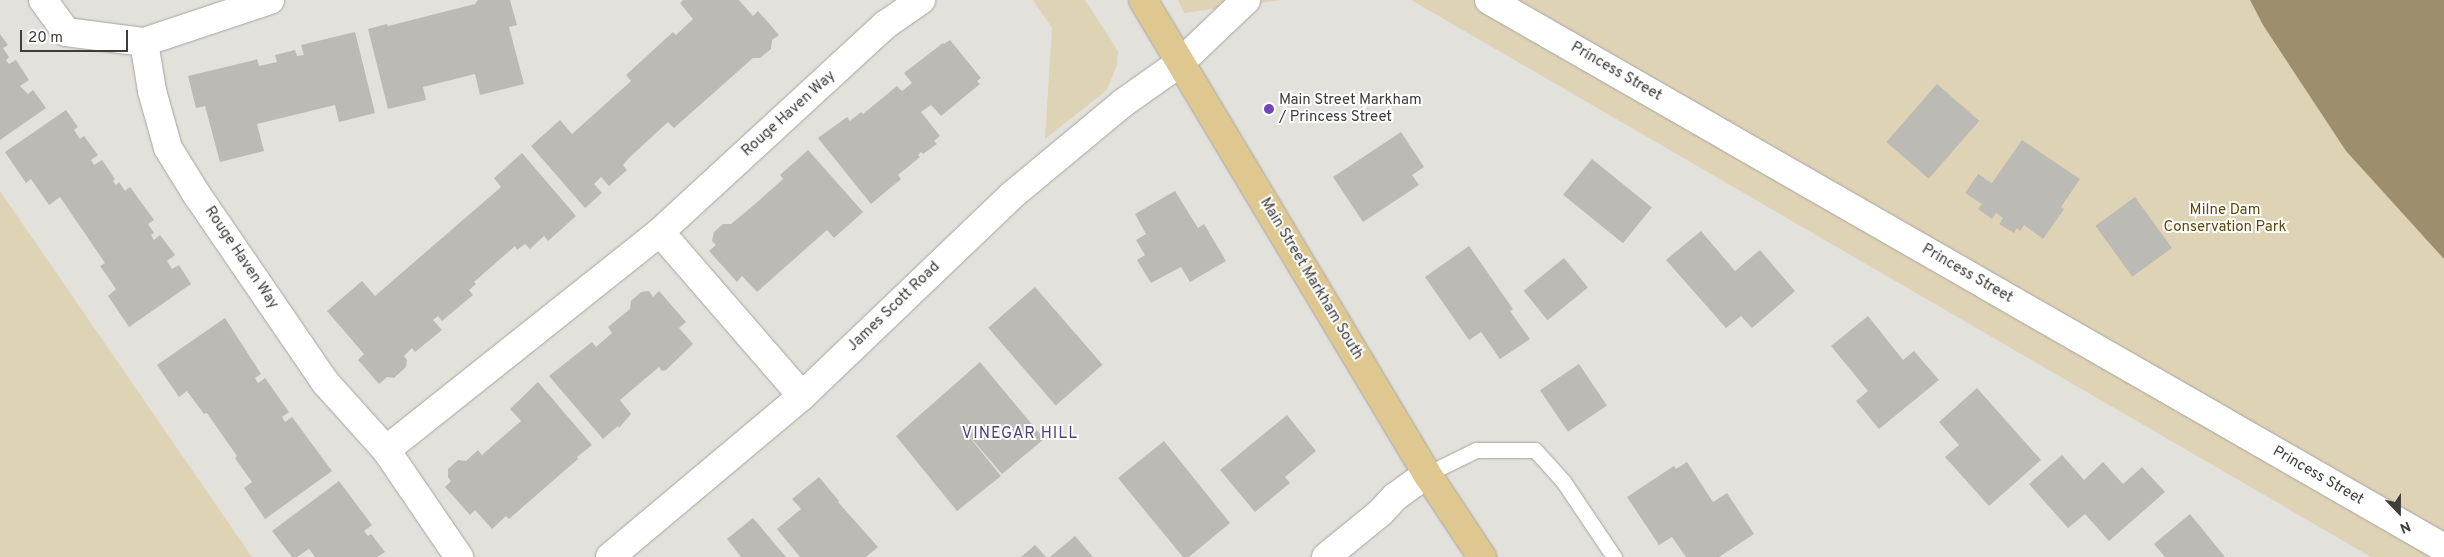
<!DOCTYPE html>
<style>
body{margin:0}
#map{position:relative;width:2444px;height:557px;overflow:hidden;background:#e3e1db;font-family:Overpass,sans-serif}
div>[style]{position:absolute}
.green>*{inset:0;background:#dfd3b6}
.water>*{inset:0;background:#9d8f6d}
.building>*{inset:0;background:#bcbab4;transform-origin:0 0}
.roads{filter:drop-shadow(0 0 1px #a6a49f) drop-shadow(0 0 1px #a6a49f)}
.lane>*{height:15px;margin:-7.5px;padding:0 7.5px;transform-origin:7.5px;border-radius:7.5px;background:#fff}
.street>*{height:28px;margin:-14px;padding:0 14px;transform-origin:14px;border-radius:14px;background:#fff}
.primary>*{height:28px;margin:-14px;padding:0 14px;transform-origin:14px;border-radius:14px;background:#dec88f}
.dots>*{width:14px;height:14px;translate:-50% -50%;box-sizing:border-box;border:2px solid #fff;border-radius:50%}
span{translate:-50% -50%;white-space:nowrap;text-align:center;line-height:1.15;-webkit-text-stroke:4px #fff;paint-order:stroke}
.street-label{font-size:15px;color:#3e3d3a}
.poi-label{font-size:15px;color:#3e3d3a}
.left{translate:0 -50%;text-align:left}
.park-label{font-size:15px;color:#5e490a}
.neighbourhood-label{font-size:16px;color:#533e7a;letter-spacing:1px}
.north{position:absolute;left:2374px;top:487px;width:50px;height:50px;-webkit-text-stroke:4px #fff;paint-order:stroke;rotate:158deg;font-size:14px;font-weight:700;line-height:20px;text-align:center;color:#3e3d3a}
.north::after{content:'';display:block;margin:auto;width:18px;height:22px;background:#3e3d3a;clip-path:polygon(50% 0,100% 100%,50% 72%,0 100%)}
.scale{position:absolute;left:20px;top:30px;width:108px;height:22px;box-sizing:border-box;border:2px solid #3e3d3a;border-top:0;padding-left:6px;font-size:15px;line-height:18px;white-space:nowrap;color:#3e3d3a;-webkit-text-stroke:4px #fff;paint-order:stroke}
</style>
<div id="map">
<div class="green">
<div style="clip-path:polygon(1033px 0,1085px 0,1118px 51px,1117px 65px,1107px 90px,1045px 139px,1052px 28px)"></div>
<div style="clip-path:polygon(1178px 0,1282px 0,1184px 13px)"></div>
<div style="clip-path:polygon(1411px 0,2444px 0,2444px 557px,2371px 557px)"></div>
<div style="clip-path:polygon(0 191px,252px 557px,0 557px)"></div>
</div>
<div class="water">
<div style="clip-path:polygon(2250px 0,2444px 0,2444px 259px,2346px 151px,2263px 25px)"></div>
</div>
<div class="building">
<div style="clip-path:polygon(478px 0,510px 0,517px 25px,509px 27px,524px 84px,480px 95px,475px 74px,423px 87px,426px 100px,388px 109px,368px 29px,387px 24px,388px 26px,475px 4px)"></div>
<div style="clip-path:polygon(683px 0,739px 0,753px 16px,758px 11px,779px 35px,772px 40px,771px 49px,760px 58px,753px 58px,674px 128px,668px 122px,656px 133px,629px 158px,623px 165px,627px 170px,609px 186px,601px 177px,594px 184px,602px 193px,585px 208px,531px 146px,560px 120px,572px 134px,631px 81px,626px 75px,673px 32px,676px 35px,693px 19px,680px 3px)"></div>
<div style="clip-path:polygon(355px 32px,375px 113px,339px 122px,335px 105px,257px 124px,264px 151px,220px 162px,205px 106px,196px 108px,188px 76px,255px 60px,257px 59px,259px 66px,277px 62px,275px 55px,295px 50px,297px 56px,304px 55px,301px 45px)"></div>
<div style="clip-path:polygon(0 34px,8px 45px,3px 48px,9px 57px,6px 60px,9px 64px,16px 60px,29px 80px,20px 86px,28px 94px,33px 90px,46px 108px,0 140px)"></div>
<div style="clip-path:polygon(950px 40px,981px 78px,977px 81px,980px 84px,941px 116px,931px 105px,921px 112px,940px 136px,934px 141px,937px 144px,923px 154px,921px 152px,918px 155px,920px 157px,898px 175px,901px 179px,871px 204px,818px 138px,847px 117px,850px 121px,861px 112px,863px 114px,897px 86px,902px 91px,912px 83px,904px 73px,943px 43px,944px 44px)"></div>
<div style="left:1937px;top:84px;width:56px;height:77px;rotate:41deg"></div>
<div style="clip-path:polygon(66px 110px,78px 127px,74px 130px,80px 139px,84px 136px,98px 155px,91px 160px,94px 165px,102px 160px,115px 179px,113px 181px,116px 185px,119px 182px,125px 191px,130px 187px,154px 220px,148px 224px,154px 233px,151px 235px,154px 240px,160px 235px,175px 255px,167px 261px,172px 269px,179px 265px,191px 284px,129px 327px,108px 296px,116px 289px,100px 266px,105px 263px,60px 197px,49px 205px,31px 179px,26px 183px,5px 152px)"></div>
<div style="clip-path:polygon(1401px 132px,1424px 167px,1412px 175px,1419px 185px,1363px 222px,1333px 177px)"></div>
<div style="clip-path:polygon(2022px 140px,2080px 179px,2061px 207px,2064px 209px,2043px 239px,2024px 225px,2020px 231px,2017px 228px,2014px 233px,1999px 224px,2003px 218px,1996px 213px,1992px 219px,1978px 209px,1982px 204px,1965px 193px,1978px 174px,1992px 183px)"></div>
<div style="clip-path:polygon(808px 150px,863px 212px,834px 238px,827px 230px,757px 292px,742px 276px,737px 282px,709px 251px,716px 245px,712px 241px,714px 232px,723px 224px,731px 224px,754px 205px,783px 179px,780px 175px)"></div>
<div style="clip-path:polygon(522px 153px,576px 216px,548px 241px,544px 236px,530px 249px,525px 244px,517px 250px,515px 246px,474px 282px,476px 284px,469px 290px,473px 295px,442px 321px,438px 316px,433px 320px,442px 330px,415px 352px,412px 348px,404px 356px,407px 360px,406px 367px,394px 378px,387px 377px,379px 384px,358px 360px,364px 354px,327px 311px,362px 281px,375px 296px,501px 187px,494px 178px)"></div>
<div style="left:1592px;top:159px;width:77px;height:46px;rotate:39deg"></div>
<div style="clip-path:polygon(1175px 191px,1198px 228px,1204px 224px,1226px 261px,1190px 282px,1181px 267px,1151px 283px,1137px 260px,1145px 255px,1136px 240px,1146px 234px,1135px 214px)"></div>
<div style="left:2135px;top:197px;width:63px;height:49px;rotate:54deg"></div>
<div style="clip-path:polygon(1701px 231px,1735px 271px,1760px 250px,1795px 291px,1752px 328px,1741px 316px,1726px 328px,1666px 260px)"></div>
<div style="clip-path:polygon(1469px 246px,1513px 309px,1510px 311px,1530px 339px,1500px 359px,1481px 332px,1469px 340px,1425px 277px)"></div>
<div style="left:1564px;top:258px;width:38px;height:52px;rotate:51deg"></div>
<div style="left:1035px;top:287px;width:103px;height:62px;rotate:49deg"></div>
<div style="clip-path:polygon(649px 291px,653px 297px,659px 291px,686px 322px,679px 328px,693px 344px,666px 370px,662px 371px,659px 367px,620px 400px,631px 414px,619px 428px,618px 426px,603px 439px,549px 376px,592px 342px,596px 347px,612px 333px,608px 327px,630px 309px,631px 301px,641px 292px)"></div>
<div style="clip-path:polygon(1868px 316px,1903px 360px,1914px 351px,1939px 380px,1879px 429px,1856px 401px,1868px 391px,1831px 346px)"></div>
<div style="clip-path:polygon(225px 318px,261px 374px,255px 378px,258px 383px,265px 378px,289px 412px,282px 417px,285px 422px,292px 417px,332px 471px,265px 519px,244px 488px,252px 482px,237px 461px,235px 458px,237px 456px,223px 436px,207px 413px,204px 414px,187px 391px,179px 397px,157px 365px)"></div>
<div style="clip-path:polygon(980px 362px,1044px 439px,1002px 474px,958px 423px,1001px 476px,957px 511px,896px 436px)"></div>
<div style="left:1579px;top:364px;width:50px;height:47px;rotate:56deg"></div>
<div style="clip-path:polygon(538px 382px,592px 445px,577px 457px,578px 459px,509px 519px,506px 516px,492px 529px,475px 510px,470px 515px,445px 487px,451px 481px,448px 477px,448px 469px,458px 460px,466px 461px,478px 450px,482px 455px,521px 421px,510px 409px)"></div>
<div style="clip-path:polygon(1977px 388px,2041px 460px,1989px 506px,1945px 457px,1959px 445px,1939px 422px)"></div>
<div style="clip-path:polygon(1287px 415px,1316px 451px,1285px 477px,1290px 483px,1255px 512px,1220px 470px)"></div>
<div style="clip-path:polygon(1164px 441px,1230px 523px,1189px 557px,1183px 557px,1118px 478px)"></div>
<div style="clip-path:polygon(2062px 455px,2084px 480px,2103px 462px,2123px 484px,2142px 467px,2165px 492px,2109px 541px,2085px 514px,2068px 528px,2029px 484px)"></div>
<div style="clip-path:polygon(1687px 462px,1713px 502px,1727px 493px,1754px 534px,1719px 557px,1686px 557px,1672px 537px,1659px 545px,1627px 497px,1674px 466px,1676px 469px)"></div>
<div style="clip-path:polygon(819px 477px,839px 501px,838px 502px,878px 547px,866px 557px,800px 557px,777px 529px,801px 509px,792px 499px)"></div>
<div style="clip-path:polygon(339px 481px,372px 525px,364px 531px,368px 536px,371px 534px,385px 552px,377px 557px,315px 557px,309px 549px,297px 557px,292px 557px,272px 531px)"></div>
<div style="clip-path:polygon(2190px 514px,2225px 557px,2165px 557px,2154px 544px)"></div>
<div style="clip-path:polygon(753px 518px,786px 557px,741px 557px,727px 539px)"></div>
<div style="clip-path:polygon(1075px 536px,1093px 557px,1050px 557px)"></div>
<div style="clip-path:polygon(1035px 545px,1046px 557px,1021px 557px)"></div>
</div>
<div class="roads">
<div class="lane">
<div style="left:1427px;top:474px;width:55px;rotate:-26.1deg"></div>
<div style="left:1476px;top:450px;width:59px"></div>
<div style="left:1535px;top:450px;width:42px;rotate:47.9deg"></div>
<div style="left:1563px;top:481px;width:92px;rotate:56.1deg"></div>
</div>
<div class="street">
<div style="left:43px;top:0;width:39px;rotate:54deg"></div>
<div style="left:66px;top:32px;width:79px;rotate:7.3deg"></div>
<div style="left:144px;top:42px;width:133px;rotate:-18.4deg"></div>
<div style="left:1489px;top:0;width:1101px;rotate:29.85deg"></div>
<div style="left:144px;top:42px;width:50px;rotate:80.7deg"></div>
<div style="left:152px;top:91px;width:59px;rotate:74.3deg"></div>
<div style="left:168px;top:148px;width:55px;rotate:58.3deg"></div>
<div style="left:197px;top:195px;width:227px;rotate:55.6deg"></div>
<div style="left:325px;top:382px;width:91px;rotate:48.1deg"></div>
<div style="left:386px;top:450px;width:130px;rotate:55.7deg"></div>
<div style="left:660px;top:232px;width:217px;rotate:49.1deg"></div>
<div style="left:386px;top:450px;width:350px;rotate:-38.5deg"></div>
<div style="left:660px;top:232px;width:306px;rotate:-42.6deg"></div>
<div style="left:885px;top:25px;width:44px;rotate:-34.8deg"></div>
<div style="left:610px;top:557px;width:251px;rotate:-40deg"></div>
<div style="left:802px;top:396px;width:289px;rotate:-43.7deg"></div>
<div style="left:1011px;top:196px;width:146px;rotate:-39.7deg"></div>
<div style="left:1123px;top:103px;width:71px;rotate:-35.3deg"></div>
<div style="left:1181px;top:62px;width:90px;rotate:-43.6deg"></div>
<div style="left:1326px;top:557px;width:70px;rotate:-39.2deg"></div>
<div style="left:1380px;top:513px;width:22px;rotate:-47deg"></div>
<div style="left:1395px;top:497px;width:39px;rotate:-36deg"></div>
</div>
<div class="primary">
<div style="left:1143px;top:0;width:553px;rotate:59.07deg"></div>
<div style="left:1427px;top:474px;width:100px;rotate:56.5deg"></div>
</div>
</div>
<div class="dots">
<div style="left:1269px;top:109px;background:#7444bc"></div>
</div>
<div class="street-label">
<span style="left:1616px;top:72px;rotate:30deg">Princess Street</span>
<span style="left:789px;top:114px;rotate:-42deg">Rouge Haven Way</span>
<span style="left:241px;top:258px;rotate:56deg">Rouge Haven Way</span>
<span style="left:1967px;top:274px;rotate:30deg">Princess Street</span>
<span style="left:1311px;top:279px;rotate:59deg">Main Street Markham South</span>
<span style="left:894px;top:307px;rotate:-44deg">James Scott Road</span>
<span style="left:2318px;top:476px;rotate:30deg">Princess Street</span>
</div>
<div class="poi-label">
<span class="left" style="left:1279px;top:109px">Main Street Markham<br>/ Princess Street</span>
</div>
<div class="park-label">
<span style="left:2225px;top:219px">Milne Dam<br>Conservation Park</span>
</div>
<div class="neighbourhood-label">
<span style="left:1020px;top:434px">VINEGAR HILL</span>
</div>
<div class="north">N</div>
<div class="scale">20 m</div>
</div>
